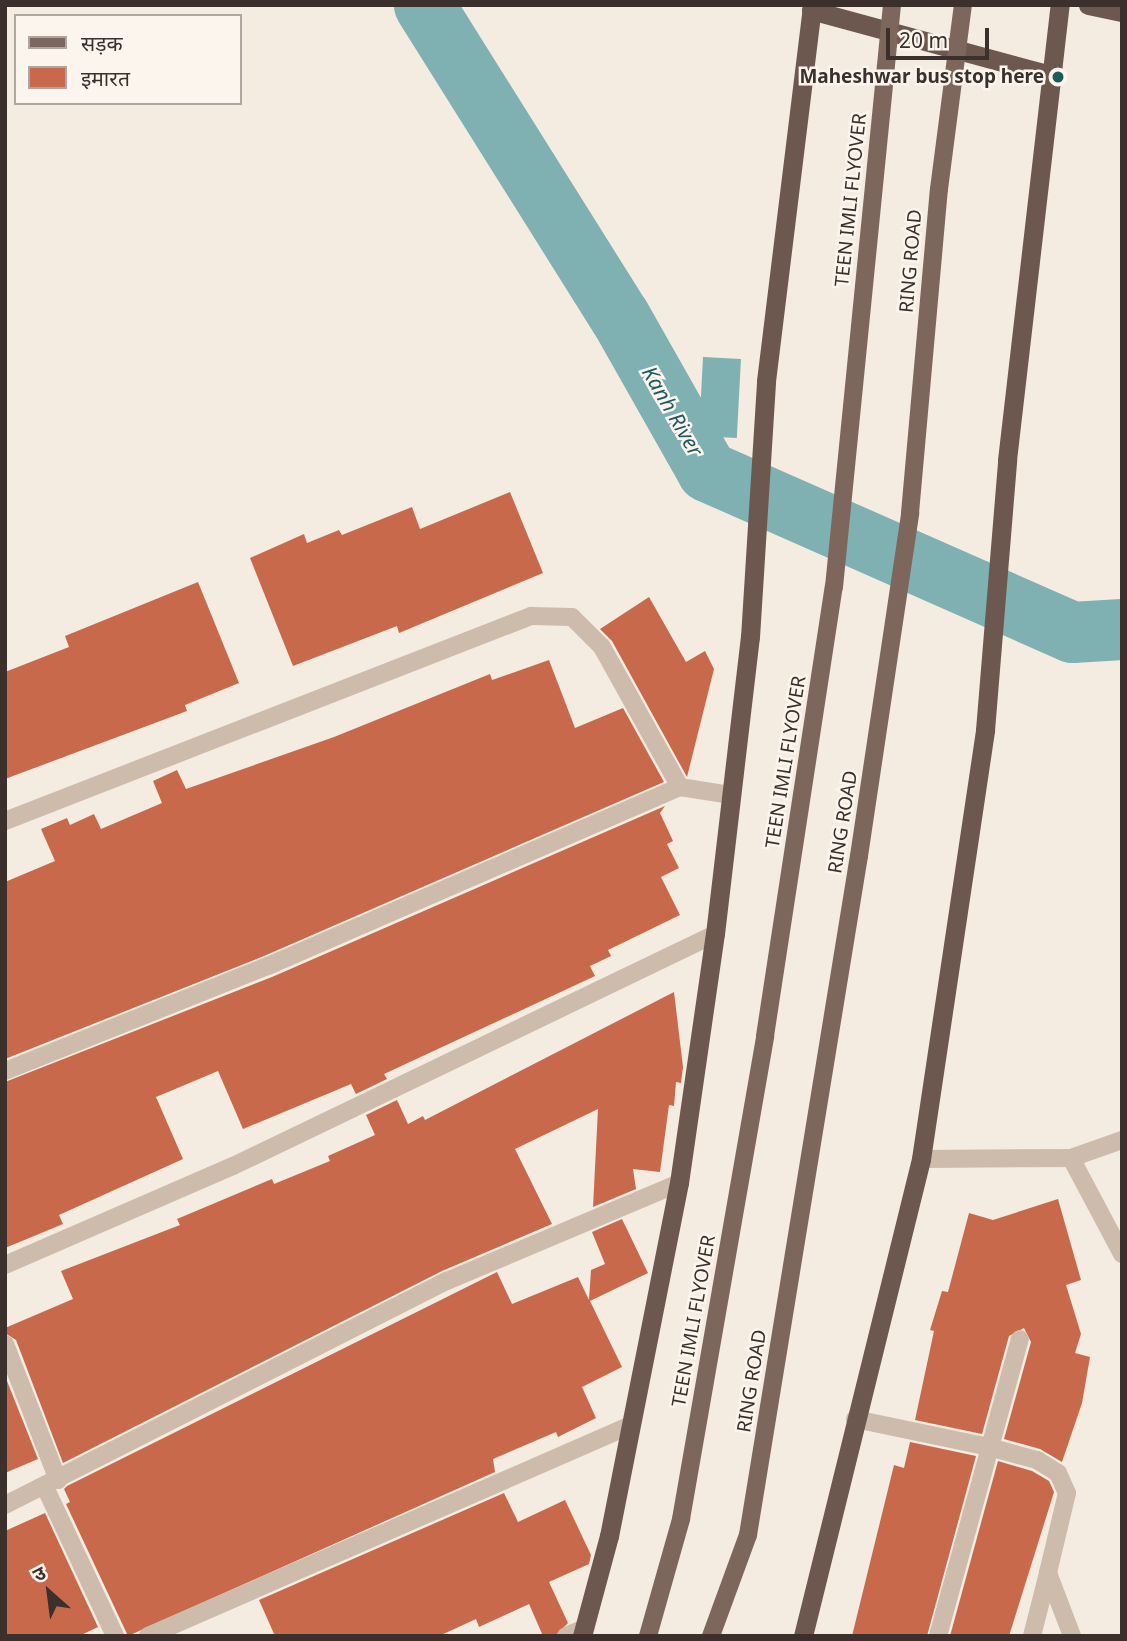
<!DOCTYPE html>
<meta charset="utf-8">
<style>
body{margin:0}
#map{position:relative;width:1127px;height:1641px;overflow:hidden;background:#f4ebe1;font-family:"Noto Sans","Noto Sans Devanagari",sans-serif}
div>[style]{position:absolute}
.water>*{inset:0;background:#7fb0b2;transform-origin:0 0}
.river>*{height:61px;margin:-30.5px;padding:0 30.5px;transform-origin:30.5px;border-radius:30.5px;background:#7fb0b2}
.building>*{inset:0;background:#c8694b}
.minor>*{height:18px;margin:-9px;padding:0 9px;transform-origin:9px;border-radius:9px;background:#cdbbac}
.primary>*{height:18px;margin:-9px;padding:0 9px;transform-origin:9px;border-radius:9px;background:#7d675c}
.trunk>*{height:19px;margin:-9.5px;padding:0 9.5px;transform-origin:9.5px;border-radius:9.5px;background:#6c584f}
.primary-bridge>*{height:18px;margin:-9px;padding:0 9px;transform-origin:9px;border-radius:9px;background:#7d675c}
.dots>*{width:19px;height:19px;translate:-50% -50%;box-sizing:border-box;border:4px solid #fbf5ee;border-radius:50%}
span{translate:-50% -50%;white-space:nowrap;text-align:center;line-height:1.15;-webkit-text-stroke:5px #fbf5ee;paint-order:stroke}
.poi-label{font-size:19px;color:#3b302b;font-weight:700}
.right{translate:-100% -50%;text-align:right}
.street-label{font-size:19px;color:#3b302b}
.water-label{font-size:21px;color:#1f5a5e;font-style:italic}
.frame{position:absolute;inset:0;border:7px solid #3b302b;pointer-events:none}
.legend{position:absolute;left:14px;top:14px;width:228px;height:91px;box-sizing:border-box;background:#fbf5ee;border:2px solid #aea6a0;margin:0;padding:9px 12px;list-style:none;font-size:21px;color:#3b302b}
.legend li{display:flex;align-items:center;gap:14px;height:35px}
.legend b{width:35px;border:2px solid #aea6a0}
.north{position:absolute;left:14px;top:1557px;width:70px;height:70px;-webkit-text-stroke:5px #fbf5ee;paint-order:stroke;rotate:332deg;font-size:19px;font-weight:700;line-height:28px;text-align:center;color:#3b302b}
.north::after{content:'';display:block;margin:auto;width:24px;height:32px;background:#3b302b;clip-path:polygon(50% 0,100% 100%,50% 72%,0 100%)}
.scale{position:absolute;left:886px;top:28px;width:103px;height:32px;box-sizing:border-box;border:4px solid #3b302b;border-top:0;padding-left:9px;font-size:21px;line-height:24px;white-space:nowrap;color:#3b302b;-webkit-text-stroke:5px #fbf5ee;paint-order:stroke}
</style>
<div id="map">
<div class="water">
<div style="left:703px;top:357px;width:38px;height:79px;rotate:3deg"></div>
</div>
<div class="river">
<div style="left:424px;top:5px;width:368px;rotate:57.9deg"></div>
<div style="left:620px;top:317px;width:177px;rotate:60.5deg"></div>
<div style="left:707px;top:471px;width:399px;rotate:23.8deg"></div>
<div style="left:1072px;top:632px;width:50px;rotate:-3.4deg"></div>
</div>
<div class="building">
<div style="clip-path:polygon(510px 492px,543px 573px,399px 633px,397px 626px,293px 666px,250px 558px,304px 534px,307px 543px,339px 530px,342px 535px,412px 507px,420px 529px)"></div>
<div style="clip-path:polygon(198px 582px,239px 683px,185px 705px,187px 711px,5px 779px,5px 672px,69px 647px,65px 636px)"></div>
<div style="clip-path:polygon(649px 597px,686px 662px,705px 651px,714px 669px,687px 777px,612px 641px,600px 629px)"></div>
<div style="clip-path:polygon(549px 660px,575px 728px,623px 708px,664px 782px,264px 956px,5px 1059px,5px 882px,55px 861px,41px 829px,67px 818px,70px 825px,94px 814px,101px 829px,162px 803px,153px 781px,177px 770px,186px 789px,334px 737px,490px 674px,492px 680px)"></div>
<div style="clip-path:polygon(665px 806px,660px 813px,673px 841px,667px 844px,679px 868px,661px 877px,680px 915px,608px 950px,611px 956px,590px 966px,595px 976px,384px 1074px,387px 1079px,356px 1094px,351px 1084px,243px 1129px,218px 1071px,156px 1097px,183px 1159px,59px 1215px,63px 1224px,5px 1248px,5px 1082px,272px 977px)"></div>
<div style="clip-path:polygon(674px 992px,683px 1067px,681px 1083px,676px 1082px,674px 1106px,669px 1105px,660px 1172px,633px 1169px,636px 1189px,593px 1207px,598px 1109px,515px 1149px,552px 1224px,442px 1271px,63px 1463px,16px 1340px,5px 1333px,5px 1328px,73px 1299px,61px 1271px,180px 1225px,177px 1219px,272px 1179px,274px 1184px,330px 1161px,328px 1156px,375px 1135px,366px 1115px,397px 1100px,408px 1124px,423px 1116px,425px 1120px)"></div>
<div style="clip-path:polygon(1058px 1199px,1081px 1280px,1066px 1285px,1081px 1334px,1075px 1353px,1090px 1357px,1082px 1403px,1062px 1462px,1040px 1449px,1004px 1439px,1031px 1342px,1024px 1328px,1009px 1336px,982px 1434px,915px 1420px,934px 1331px,930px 1330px,942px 1291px,948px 1292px,969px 1213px,993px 1220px)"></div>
<div style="clip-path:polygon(622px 1219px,648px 1273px,590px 1301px,622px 1367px,582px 1387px,596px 1418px,558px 1437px,556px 1432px,493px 1459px,495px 1472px,128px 1636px,66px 1504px,70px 1502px,64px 1489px,67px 1486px,497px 1272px,512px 1304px,578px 1277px,589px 1300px,591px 1270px,605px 1264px,592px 1232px)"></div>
<div style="clip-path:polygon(5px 1376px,38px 1459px,5px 1473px)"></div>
<div style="clip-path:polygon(910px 1442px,976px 1456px,927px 1636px,852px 1636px,894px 1465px,904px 1468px)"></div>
<div style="clip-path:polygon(998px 1461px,1032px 1471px,1049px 1481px,1054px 1492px,1009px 1636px,950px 1636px)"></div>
<div style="clip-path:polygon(504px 1493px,518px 1522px,565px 1500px,591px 1555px,589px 1564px,549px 1582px,568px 1623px,555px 1636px,543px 1636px,529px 1604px,479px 1627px,476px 1619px,439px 1636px,275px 1636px,259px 1600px)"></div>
<div style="clip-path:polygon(45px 1513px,98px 1627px,79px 1636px,5px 1636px,5px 1531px)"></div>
</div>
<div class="minor">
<div style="left:5px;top:821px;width:565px;rotate:-21.29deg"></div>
<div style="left:531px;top:616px;width:41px;rotate:1.4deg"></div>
<div style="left:572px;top:617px;width:42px;rotate:45deg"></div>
<div style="left:602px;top:647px;width:160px;rotate:60.9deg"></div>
<div style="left:5px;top:1071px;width:283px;rotate:-21.8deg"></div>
<div style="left:268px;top:966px;width:449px;rotate:-23.5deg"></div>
<div style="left:680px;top:787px;width:52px;rotate:8.9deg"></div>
<div style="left:1071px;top:1158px;width:54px;rotate:-19.4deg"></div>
<div style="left:921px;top:1159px;width:150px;rotate:-0.4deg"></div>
<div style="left:1071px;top:1158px;width:109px;rotate:62deg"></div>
<div style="left:5px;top:1265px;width:249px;rotate:-23.5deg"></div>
<div style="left:233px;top:1166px;width:535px;rotate:-25.7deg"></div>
<div style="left:5px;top:1344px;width:146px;rotate:68.7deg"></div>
<div style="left:855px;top:1419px;width:137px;rotate:11.8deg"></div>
<div style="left:989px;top:1447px;width:50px;rotate:15.2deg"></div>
<div style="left:1037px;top:1460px;width:25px;rotate:32deg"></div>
<div style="left:1058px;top:1473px;width:22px;rotate:66deg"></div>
<div style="left:1067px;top:1493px;width:82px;rotate:103.4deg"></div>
<div style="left:45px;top:1487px;width:165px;rotate:64.8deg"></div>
<div style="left:5px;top:1505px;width:496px;rotate:-26.9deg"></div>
<div style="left:447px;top:1281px;width:252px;rotate:-22.9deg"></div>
<div style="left:148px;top:1636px;width:527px;rotate:-23.6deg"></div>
<div style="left:566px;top:1636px;width:21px;rotate:-23deg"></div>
<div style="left:938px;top:1636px;width:308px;rotate:-74.6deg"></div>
<div style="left:1032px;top:1636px;width:65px;rotate:-75.7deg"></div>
<div style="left:1048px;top:1573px;width:67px;rotate:69.1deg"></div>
</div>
<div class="primary">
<div style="left:648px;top:1636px;width:122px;rotate:-74.2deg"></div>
<div style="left:711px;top:1636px;width:108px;rotate:-69.9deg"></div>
</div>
<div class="trunk">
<div style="left:1088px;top:5px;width:35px;rotate:12deg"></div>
<div style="left:811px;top:10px;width:248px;rotate:15.2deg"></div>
<div style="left:582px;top:1636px;width:104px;rotate:-74.9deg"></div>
<div style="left:609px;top:1536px;width:360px;rotate:-78.8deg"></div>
<div style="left:679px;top:1183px;width:252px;rotate:-81.8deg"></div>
<div style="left:715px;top:934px;width:299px;rotate:-83.3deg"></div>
<div style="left:750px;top:637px;width:256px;rotate:-86.4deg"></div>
<div style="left:766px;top:381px;width:379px;rotate:-83deg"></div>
<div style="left:803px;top:1636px;width:491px;rotate:-76.1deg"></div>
<div style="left:921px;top:1159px;width:434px;rotate:-81.5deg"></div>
<div style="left:985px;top:730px;width:271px;rotate:-85.3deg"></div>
<div style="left:1007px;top:460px;width:458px;rotate:-83.4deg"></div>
</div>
<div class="primary-bridge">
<div style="left:681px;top:1519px;width:490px;rotate:-80.1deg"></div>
<div style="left:765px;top:1036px;width:454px;rotate:-81.3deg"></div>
<div style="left:834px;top:587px;width:585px;rotate:-84.31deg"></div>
<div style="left:748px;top:1535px;width:688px;rotate:-80.72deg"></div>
<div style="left:859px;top:856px;width:347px;rotate:-81.5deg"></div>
<div style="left:910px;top:513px;width:325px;rotate:-84.9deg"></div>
<div style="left:939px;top:189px;width:186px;rotate:-82.6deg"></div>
</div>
<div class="dots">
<div style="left:1058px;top:77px;background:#1f5a5e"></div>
</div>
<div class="poi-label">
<span class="right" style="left:1044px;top:77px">Maheshwar bus stop here</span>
</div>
<div class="street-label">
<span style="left:851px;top:200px;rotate:-84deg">TEEN IMLI FLYOVER</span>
<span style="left:911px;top:261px;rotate:-85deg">RING ROAD</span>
<span style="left:786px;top:762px;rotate:-81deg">TEEN IMLI FLYOVER</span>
<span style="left:843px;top:822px;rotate:-81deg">RING ROAD</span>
<span style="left:694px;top:1321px;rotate:-80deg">TEEN IMLI FLYOVER</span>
<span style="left:752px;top:1381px;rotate:-81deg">RING ROAD</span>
</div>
<div class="water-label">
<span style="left:673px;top:411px;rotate:60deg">Kanh River</span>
</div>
<div class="frame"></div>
<ul class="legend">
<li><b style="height:9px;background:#7d675c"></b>सड़क</li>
<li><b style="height:19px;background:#c8694b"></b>इमारत</li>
</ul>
<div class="north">उ</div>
<div class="scale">20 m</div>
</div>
